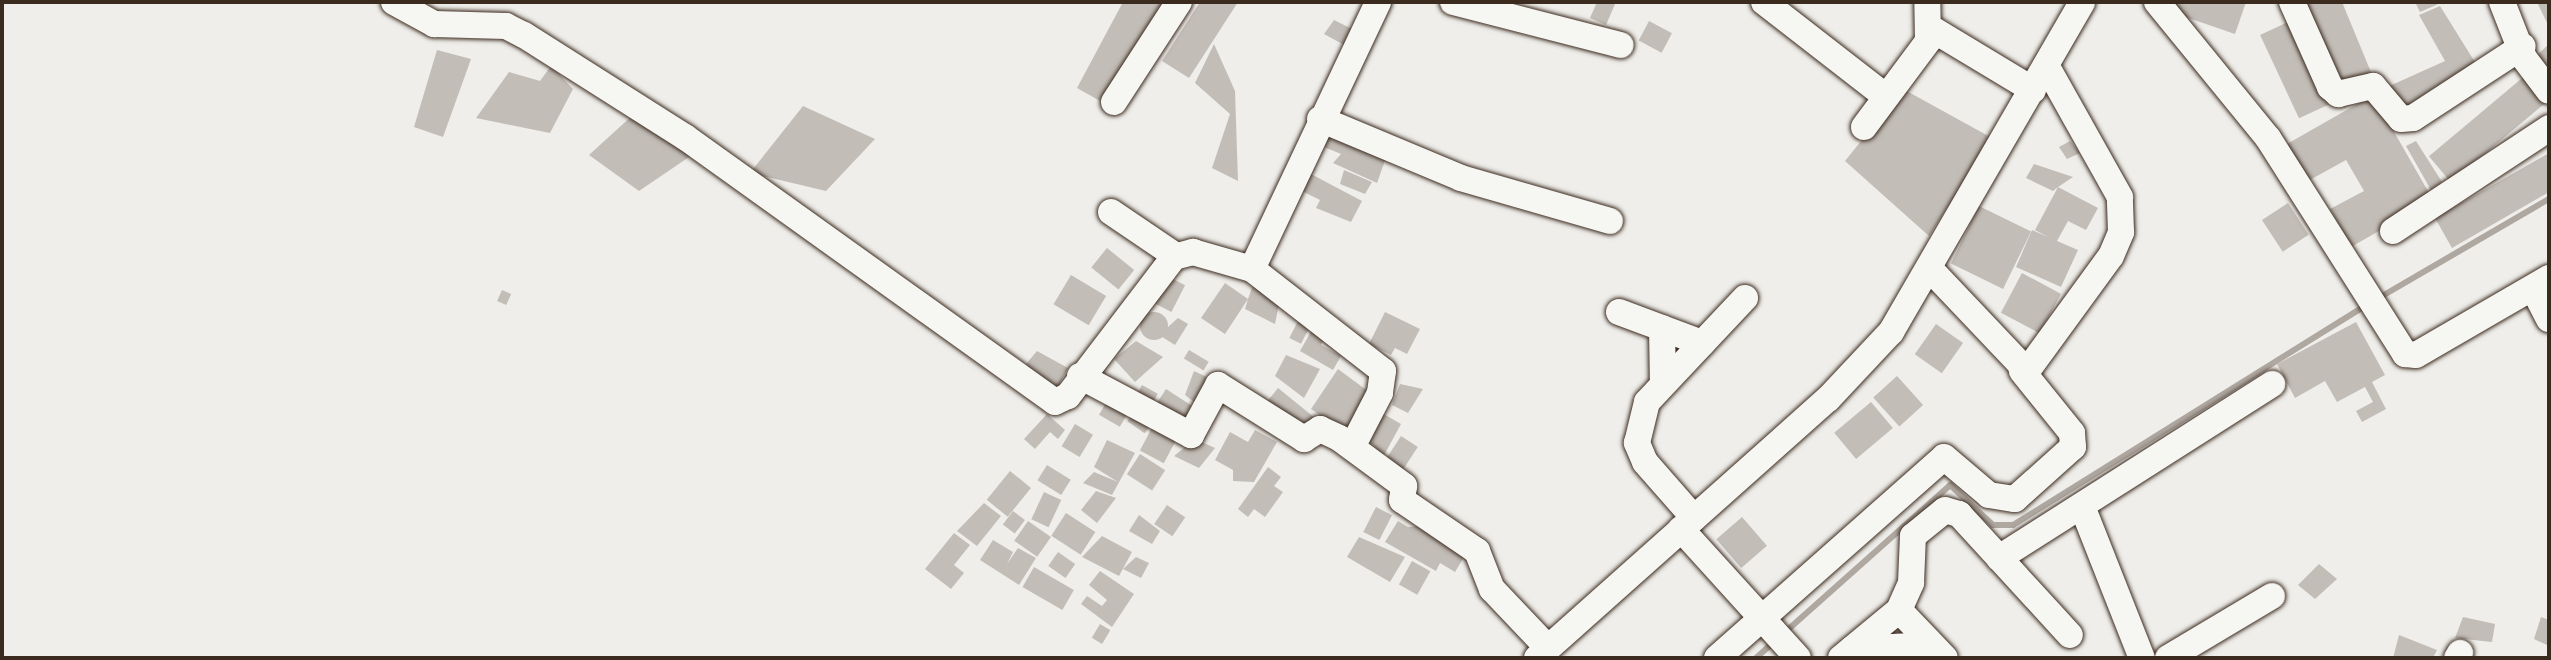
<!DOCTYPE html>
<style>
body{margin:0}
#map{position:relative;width:2551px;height:660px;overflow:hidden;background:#efeeea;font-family:"Gochi Hand",sans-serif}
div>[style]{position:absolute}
.stream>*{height:6px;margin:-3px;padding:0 3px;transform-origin:3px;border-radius:3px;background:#afa8a1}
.building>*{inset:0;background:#c2bdb7;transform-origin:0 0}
.round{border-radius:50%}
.roads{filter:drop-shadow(0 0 2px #3b2a1e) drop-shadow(0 0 2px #3b2a1e)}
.minor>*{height:26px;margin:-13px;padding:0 13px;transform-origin:13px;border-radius:13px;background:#f6f6f2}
span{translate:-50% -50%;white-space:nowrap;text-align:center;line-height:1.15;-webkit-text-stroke:7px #f6f6f2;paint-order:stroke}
.frame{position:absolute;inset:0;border:4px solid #3b2a1e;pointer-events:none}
</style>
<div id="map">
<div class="stream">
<div style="left:2377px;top:299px;width:199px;rotate:-30.2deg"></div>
<div style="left:1783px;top:634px;width:224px;rotate:-41.7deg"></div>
<div style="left:1950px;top:485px;width:59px;rotate:42.9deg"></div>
<div style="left:1993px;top:525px;width:20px"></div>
<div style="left:2013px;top:525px;width:418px;rotate:-31.9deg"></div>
<div style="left:1756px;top:658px;width:25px;rotate:-42deg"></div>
</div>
<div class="building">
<div style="clip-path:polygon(1123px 2px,1164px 2px,1109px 106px,1077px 88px)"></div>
<div style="clip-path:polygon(1200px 2px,1238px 2px,1189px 78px,1162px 61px)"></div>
<div style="clip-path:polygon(1597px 2px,1615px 4px,1606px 25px,1590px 18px)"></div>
<div style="clip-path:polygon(2175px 2px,2246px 2px,2235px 34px,2171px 12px)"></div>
<div style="clip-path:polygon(2305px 2px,2342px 2px,2373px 77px,2343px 90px)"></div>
<div style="clip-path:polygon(2415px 2px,2443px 2px,2420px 12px)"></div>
<div style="clip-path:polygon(2537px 2px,2549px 2px,2549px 27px)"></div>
<div style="clip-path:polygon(2440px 6px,2478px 67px,2396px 117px,2385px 88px,2445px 61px,2419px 15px)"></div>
<div style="clip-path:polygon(1334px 20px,1354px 30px,1346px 46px,1324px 34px)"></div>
<div style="left:1649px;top:21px;width:26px;height:22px;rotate:28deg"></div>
<div style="left:2290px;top:21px;width:92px;height:33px;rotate:65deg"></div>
<div style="clip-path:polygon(1214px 44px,1235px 91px,1238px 181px,1212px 168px,1230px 114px,1195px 83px)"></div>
<div style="clip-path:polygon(2549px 44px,2549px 80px,2533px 59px)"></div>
<div style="clip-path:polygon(437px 50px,471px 59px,443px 137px,414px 127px)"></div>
<div style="clip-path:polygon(551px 66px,573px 89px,550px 133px,476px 118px,509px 72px,540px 81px)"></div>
<div style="left:2527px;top:74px;width:34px;height:128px;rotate:50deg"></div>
<div style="clip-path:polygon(1903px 89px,1992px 138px,1929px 236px,1845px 161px)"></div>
<div style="clip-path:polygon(2373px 95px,2433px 200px,2351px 247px,2330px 209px,2364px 191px,2346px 160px,2308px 181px,2287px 144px)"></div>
<div style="clip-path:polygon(803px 106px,875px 139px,826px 191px,750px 173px)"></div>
<div style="clip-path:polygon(634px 114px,692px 155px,639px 191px,589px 155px)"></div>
<div style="clip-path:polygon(1331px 129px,1388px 152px,1377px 183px,1333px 163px,1341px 154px,1324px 147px)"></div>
<div style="clip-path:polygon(2070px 141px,2080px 153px,2067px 159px,2059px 147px)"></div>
<div style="clip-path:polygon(2416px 141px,2442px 182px,2431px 190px,2406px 146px)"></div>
<div style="clip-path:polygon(2549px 153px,2549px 192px,2452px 248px,2435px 218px)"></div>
<div style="clip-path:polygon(2034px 164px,2073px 177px,2058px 187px,2098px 208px,2086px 230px,2068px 221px,2057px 241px,2078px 250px,2061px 287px,2016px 267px,2032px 230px,2048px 237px,2035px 230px,2058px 187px,2053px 191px,2026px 178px)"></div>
<div style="clip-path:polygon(1344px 170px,1372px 182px,1365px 194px,1340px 184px)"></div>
<div style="clip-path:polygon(1311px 174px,1362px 201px,1351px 222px,1316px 208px,1320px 200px,1302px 191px)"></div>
<div style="left:2288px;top:203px;width:38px;height:31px;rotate:57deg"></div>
<div style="left:1979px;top:206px;width:58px;height:64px;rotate:26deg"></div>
<div style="left:1107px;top:248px;width:35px;height:25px;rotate:39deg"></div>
<div style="left:2022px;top:273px;width:44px;height:45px;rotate:28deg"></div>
<div style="left:1071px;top:275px;width:41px;height:34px;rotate:31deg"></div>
<div style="left:1169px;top:277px;width:18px;height:30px;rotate:27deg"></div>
<div style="clip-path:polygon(1225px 283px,1248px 299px,1253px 285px,1280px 299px,1275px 324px,1245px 309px,1248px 299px,1225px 334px,1201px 318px)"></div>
<div style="left:502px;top:290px;width:10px;height:12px;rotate:24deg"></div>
<div style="clip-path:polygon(1385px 312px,1420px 329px,1407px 354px,1395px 348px,1391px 355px,1369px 344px)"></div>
<div class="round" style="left:1140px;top:312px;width:28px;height:28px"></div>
<div style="clip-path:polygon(1178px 318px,1188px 324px,1175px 345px,1159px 335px)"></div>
<div style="left:1298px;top:321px;width:13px;height:19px;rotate:27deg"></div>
<div style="clip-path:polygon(2356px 322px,2385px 375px,2372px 382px,2386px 409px,2362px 422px,2356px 411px,2373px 402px,2365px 387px,2337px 402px,2325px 381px,2295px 398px,2277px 364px)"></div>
<div style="left:1936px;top:324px;width:33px;height:37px;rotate:35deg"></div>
<div style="clip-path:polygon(1313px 328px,1326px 335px,1321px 345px,1341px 356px,1333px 370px,1300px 351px)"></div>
<div style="clip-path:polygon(1136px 341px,1163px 357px,1135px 382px,1114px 359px)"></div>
<div style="left:1189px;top:350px;width:23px;height:10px;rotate:31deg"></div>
<div style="clip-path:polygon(1037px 351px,1068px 368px,1052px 398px,1026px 364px)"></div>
<div style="clip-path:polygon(1286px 355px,1320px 369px,1304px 398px,1275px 376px)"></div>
<div style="clip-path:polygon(1338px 369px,1369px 392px,1350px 436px,1311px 409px)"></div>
<div style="clip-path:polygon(1194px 371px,1209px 378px,1198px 405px,1185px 395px)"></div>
<div style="left:1897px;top:376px;width:39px;height:32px;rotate:48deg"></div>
<div style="clip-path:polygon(1400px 384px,1423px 389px,1408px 413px,1392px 405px)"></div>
<div style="left:1142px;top:385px;width:18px;height:15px;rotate:29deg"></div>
<div style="left:1278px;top:388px;width:54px;height:21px;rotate:39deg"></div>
<div style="left:1166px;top:389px;width:40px;height:19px;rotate:33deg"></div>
<div style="left:1107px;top:401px;width:24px;height:16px;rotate:30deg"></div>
<div style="left:1871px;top:402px;width:34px;height:48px;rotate:50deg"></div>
<div style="left:1136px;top:409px;width:21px;height:15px;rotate:35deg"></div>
<div style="clip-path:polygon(1380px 412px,1401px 424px,1383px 457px,1367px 437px)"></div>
<div style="clip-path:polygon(1047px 414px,1065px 430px,1058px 439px,1050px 432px,1035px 449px,1024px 439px)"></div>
<div style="left:1075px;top:424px;width:21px;height:26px;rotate:31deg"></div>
<div style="left:1154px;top:424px;width:27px;height:30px;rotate:28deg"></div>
<div style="clip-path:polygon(1255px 430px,1277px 442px,1254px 482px,1233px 481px,1233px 470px,1215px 460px,1230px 432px,1248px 442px)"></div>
<div style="left:1401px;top:436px;width:20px;height:27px;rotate:33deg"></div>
<div style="clip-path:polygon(1195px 439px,1215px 448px,1199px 468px,1174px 456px)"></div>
<div style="clip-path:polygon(1107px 440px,1135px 453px,1112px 495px,1083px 483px,1094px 472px,1118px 482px,1094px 467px)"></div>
<div style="left:1140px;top:454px;width:30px;height:24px;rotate:33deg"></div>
<div style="left:1047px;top:465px;width:28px;height:18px;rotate:32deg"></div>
<div style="clip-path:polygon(1268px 467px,1281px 477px,1274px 486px,1283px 492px,1265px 517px,1254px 509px,1248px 517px,1238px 509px)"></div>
<div style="left:1010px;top:471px;width:27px;height:37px;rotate:39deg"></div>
<div style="clip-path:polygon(1096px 491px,1116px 498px,1097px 523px,1081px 510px)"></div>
<div style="left:1044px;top:492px;width:19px;height:30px;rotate:25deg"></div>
<div style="clip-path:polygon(984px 503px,1001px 516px,977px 546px,957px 531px)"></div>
<div style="left:1167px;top:505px;width:22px;height:23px;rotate:34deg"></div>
<div style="left:1376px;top:507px;width:18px;height:28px;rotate:27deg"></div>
<div style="left:1013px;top:511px;width:15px;height:17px;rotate:37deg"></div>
<div style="left:1066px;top:513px;width:35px;height:27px;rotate:33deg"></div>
<div style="clip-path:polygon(1139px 515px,1160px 531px,1152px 544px,1129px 531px)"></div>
<div style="left:1742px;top:517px;width:38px;height:34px;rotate:49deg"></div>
<div style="left:1028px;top:521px;width:28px;height:24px;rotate:35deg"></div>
<div style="clip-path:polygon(1398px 521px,1408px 527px,1432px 525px,1470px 547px,1455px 572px,1440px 563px,1436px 571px,1385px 542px)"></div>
<div style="clip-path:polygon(954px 533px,970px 545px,954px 565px,964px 573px,951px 589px,925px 569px)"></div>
<div style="clip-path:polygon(1102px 536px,1132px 552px,1119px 576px,1082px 557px)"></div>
<div style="clip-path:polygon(1359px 537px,1405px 557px,1390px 582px,1347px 557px)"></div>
<div style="clip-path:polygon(993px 540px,1013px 552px,1007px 564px,1018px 548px,1036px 558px,1019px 585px,980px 560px)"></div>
<div style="left:1058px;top:552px;width:21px;height:17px;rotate:35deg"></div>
<div style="clip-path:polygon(1136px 557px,1149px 563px,1141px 578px,1123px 569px)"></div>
<div style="left:1412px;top:561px;width:21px;height:27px;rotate:29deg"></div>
<div style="clip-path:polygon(2319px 564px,2337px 579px,2315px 599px,2298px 585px)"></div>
<div style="left:1034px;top:567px;width:46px;height:23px;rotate:30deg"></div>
<div style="clip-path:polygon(1100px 571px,1134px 594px,1112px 627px,1081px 604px,1087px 596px,1102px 606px,1107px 600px,1089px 585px)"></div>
<div style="clip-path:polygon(2463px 617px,2495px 624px,2492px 642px,2455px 638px)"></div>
<div style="clip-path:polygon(2541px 617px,2549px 620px,2549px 646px,2534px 639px)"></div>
<div style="left:1100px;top:624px;width:12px;height:16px;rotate:31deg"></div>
<div style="clip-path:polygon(2399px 635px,2437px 650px,2433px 658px,2393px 658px)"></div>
</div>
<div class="roads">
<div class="minor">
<div style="left:394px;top:2px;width:46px;rotate:28.8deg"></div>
<div style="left:434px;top:24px;width:72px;rotate:1.6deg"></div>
<div style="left:506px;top:26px;width:20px;rotate:27deg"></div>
<div style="left:524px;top:35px;width:191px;rotate:32.4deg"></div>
<div style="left:685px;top:137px;width:455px;rotate:35.6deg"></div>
<div style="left:1055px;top:402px;width:14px;rotate:-25deg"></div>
<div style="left:1068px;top:396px;width:175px;rotate:-52.7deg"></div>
<div style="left:1174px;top:257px;width:20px;rotate:-15deg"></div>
<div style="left:1193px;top:252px;width:61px;rotate:16.1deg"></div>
<div style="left:1252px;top:269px;width:295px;rotate:-64.7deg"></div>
<div style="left:1453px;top:2px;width:173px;rotate:14.4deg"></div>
<div style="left:1764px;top:2px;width:152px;rotate:37.8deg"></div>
<div style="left:2157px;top:2px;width:176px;rotate:50.8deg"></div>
<div style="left:2268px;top:138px;width:256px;rotate:57.6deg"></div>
<div style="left:2405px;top:354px;width:11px;rotate:5deg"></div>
<div style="left:2416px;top:355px;width:154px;rotate:-30.1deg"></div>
<div style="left:2292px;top:2px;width:93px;rotate:65.9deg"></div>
<div style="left:2330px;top:87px;width:11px;rotate:41deg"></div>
<div style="left:2338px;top:94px;width:36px;rotate:-13deg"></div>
<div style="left:2373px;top:86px;width:43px;rotate:49.7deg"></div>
<div style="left:2401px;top:119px;width:12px;rotate:-5deg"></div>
<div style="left:2413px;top:118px;width:131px;rotate:-33.2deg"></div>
<div style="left:2502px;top:2px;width:60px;rotate:68.6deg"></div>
<div style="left:2524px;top:58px;width:41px;rotate:52.9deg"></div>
<div style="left:1932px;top:29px;width:118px;rotate:31.1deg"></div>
<div style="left:1114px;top:102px;width:119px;rotate:-57deg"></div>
<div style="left:1320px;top:119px;width:153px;rotate:22.7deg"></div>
<div style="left:1461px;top:178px;width:155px;rotate:16.1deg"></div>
<div style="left:1864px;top:127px;width:107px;rotate:-53.3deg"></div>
<div style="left:1928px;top:41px;width:39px;rotate:-91deg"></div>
<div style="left:1111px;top:212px;width:78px;rotate:34.1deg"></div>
<div style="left:2393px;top:231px;width:187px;rotate:-33.4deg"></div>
<div style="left:1252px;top:269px;width:166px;rotate:37.9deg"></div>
<div style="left:1383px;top:371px;width:22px;rotate:98deg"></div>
<div style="left:1380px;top:393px;width:61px;rotate:117.4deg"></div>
<div style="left:1931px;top:270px;width:139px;rotate:46.5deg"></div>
<div style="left:2027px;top:371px;width:142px;rotate:-53.9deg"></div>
<div style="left:2111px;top:256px;width:26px;rotate:-67deg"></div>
<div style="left:2121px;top:232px;width:35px;rotate:-92deg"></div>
<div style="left:2120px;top:197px;width:149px;rotate:-119.3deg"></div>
<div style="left:2533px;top:288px;width:35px;rotate:63deg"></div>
<div style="left:1619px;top:312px;width:89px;rotate:20.5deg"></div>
<div style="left:1662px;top:328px;width:56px;rotate:89deg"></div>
<div style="left:1080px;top:376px;width:126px;rotate:28deg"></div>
<div style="left:1191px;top:435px;width:57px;rotate:-61.6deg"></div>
<div style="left:1218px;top:385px;width:102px;rotate:32.1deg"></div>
<div style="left:1304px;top:439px;width:19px;rotate:-32deg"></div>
<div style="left:1320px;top:429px;width:21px;rotate:25deg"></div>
<div style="left:1339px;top:438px;width:81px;rotate:36.4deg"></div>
<div style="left:1404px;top:486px;width:14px;rotate:98deg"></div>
<div style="left:1402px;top:500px;width:91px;rotate:34.2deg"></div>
<div style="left:1477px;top:551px;width:41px;rotate:68.5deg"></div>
<div style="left:1492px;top:589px;width:81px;rotate:46.5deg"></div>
<div style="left:2082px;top:506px;width:163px;rotate:68.5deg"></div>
<div style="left:1694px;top:518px;width:74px;rotate:-131.2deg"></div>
<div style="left:1645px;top:462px;width:21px;rotate:-113deg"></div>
<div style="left:1637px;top:443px;width:42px;rotate:-76.3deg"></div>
<div style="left:1647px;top:402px;width:143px;rotate:-46.7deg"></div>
<div style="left:1681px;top:529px;width:174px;rotate:47.8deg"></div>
<div style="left:1999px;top:558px;width:324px;rotate:-32.5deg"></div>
<div style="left:1899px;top:610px;width:66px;rotate:46.2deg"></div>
<div style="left:1852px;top:649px;width:80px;rotate:-2.9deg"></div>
<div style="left:1537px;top:658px;width:390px;rotate:-41.7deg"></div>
<div style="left:1828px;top:399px;width:92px;rotate:-46.8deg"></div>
<div style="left:1891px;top:332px;width:381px;rotate:-59.9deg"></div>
<div style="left:1717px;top:658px;width:303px;rotate:-41.5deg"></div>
<div style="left:1944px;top:457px;width:59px;rotate:40.2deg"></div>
<div style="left:1989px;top:495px;width:26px;rotate:9deg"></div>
<div style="left:2015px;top:499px;width:78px;rotate:-41.9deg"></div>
<div style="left:2073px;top:447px;width:14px;rotate:-94deg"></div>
<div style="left:2072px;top:433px;width:80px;rotate:-128.9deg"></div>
<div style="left:1841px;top:658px;width:75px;rotate:-39.6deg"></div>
<div style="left:1899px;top:610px;width:30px;rotate:-66deg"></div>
<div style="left:1911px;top:583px;width:47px;rotate:-87.6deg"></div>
<div style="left:1913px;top:536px;width:41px;rotate:-39.1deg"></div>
<div style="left:1945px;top:510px;width:15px;rotate:16deg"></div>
<div style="left:1959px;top:514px;width:164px;rotate:47.5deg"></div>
<div style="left:2168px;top:658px;width:121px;rotate:-30.8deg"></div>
<div style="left:2457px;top:658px;width:6px;rotate:-59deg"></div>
</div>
</div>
<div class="frame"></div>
</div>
